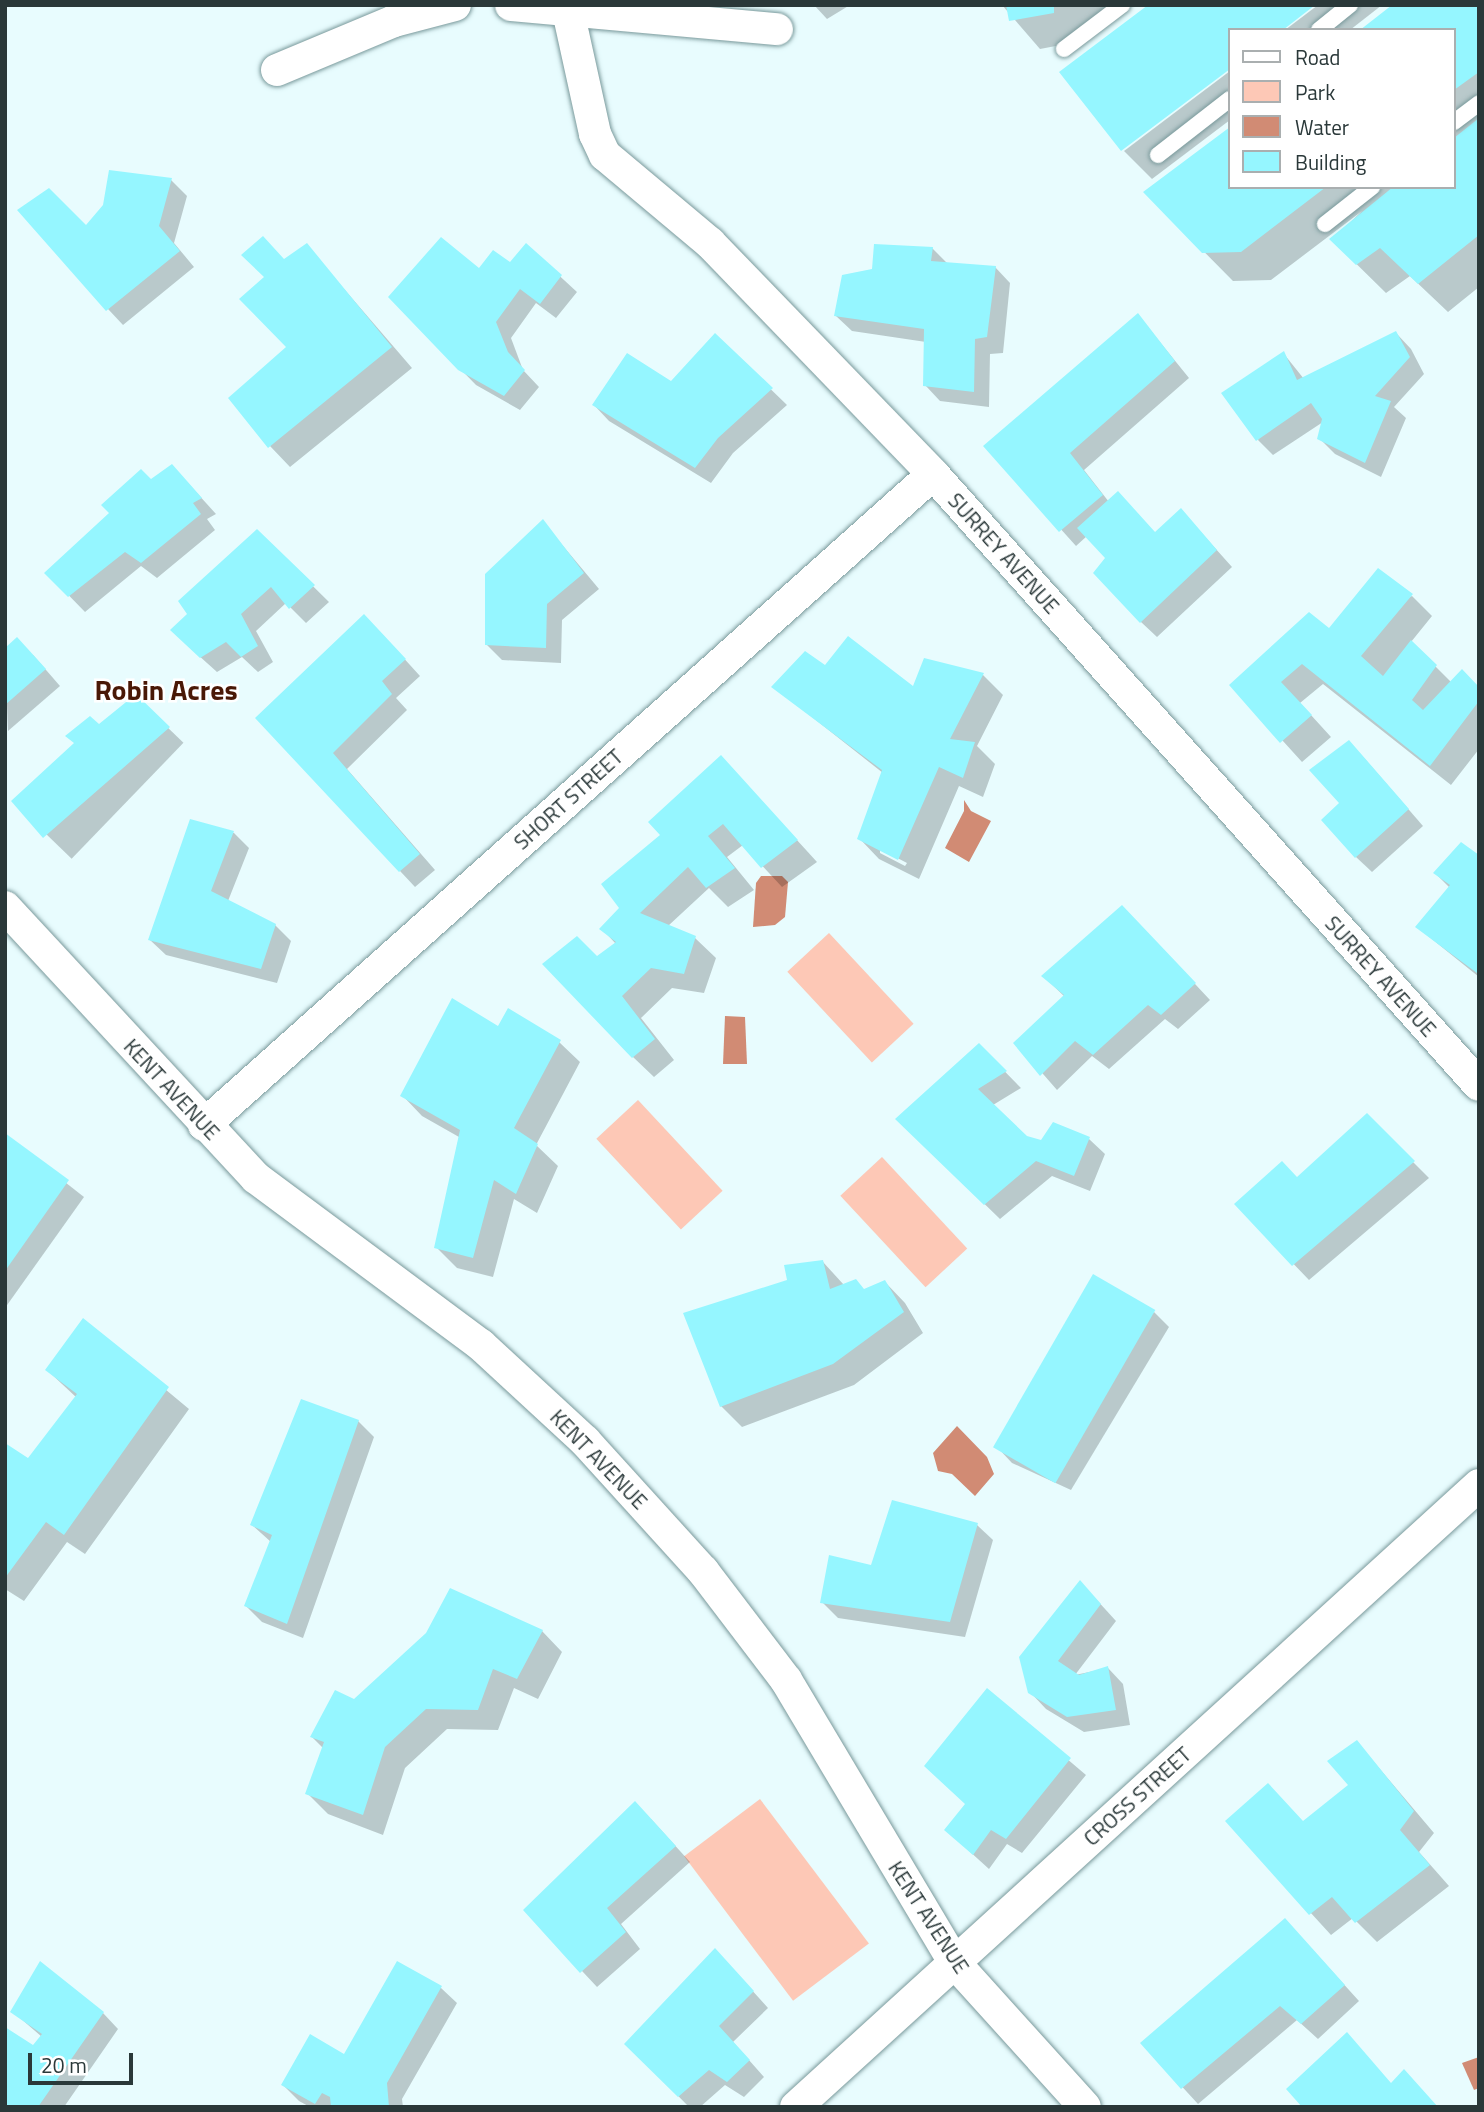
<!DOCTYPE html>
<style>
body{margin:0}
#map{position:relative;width:1484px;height:2112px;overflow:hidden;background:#e8fcfe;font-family:"Titillium Web",sans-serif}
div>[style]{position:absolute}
.green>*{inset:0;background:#fdc8b6;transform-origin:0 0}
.water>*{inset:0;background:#d18b74}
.shadow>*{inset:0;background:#0003;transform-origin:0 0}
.building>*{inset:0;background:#95f6ff;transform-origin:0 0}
.roads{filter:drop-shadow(0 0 2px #79999b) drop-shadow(0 0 2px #79999b)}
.service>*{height:16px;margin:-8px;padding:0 8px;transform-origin:8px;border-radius:8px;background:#fff}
.minor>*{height:32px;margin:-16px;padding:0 16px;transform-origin:16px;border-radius:16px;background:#fff}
span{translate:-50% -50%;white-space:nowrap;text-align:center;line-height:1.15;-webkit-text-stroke:5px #fff;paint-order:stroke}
.street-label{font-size:21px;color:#2a3839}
.district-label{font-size:28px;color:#491806;font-weight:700}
.frame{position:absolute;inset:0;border:7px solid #2a3839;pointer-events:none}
.legend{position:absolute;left:1228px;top:28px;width:228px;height:161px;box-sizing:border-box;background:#fff;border:2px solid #aaafb0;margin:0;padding:9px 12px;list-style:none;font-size:21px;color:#2a3839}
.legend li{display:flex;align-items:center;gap:14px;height:35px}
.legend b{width:35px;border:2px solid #aaafb0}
.scale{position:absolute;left:28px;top:2053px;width:105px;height:32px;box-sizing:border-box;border:4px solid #2a3839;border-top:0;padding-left:9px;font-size:21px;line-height:24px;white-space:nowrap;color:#2a3839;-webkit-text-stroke:5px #fff;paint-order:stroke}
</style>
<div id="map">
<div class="green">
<div style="left:829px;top:933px;width:124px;height:57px;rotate:47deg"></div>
<div style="left:638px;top:1100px;width:124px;height:57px;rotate:47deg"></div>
<div style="left:882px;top:1157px;width:125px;height:57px;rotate:47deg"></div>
<div style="left:760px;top:1799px;width:181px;height:95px;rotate:53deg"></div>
</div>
<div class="water">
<div style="clip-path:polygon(964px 800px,971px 811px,991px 821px,969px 862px,945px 848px,964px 811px)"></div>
<div style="clip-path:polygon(761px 876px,782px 876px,788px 882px,785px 917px,775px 925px,753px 927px,756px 883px)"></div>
<div style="clip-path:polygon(725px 1016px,745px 1017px,747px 1064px,723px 1064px)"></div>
<div style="clip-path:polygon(957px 1426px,987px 1457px,994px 1474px,975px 1496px,952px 1474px,938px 1471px,933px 1453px)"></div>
<div style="clip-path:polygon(1479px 2057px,1479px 2088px,1474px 2090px,1462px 2063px)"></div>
</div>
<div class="shadow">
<div style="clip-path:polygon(814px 5px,850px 5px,827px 19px)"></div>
<div style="clip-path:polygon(1002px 5px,1122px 5px,1082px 41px,1040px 49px)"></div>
<div style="clip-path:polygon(1318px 5px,1382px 5px,1350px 30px,1285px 30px)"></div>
<div style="clip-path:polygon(1479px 5px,1479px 287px,1448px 312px,1410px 276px,1386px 293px,1332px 240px,1362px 211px,1271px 280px,1233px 281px,1145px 192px,1230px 129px,1230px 187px,1454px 187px,1454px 30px)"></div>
<div style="clip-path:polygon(1230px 71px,1230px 120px,1152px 179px,1124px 151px)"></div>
<div style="clip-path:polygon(171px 180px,187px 196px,174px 243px,194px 267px,123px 325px,108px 309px,86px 227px)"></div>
<div style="clip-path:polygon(526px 245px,577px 292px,556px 318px,536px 303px,511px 338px,523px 370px,539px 387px,520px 410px,476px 385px,390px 297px,510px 264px)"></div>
<div style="clip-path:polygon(307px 246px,412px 368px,290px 467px,270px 446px,289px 347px,285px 261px)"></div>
<div style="clip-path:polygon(932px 248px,948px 264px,995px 267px,1010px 283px,1003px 353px,990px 354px,989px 407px,940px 401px,925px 385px,926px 342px,852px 331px,836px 316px,874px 271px)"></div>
<div style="clip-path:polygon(1138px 315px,1189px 378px,1084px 470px,1109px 502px,1156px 533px,1181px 510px,1232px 567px,1157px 637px,1141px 622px,1108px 558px,1087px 536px,1076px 546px,986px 446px)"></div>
<div style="clip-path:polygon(1396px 333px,1411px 349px,1424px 374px,1394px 407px,1406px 418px,1381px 477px,1335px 454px,1319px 438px,1323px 422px,1273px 455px,1258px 440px,1284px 354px,1304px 379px)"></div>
<div style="clip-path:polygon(715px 335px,787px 405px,733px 453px,711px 483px,609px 421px,594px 405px,671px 383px)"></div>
<div style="clip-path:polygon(151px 481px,187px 482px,216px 514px,207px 519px,215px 530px,157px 578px,141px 566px,85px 612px,47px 573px)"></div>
<div style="clip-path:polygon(543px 522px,599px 589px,562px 620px,561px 663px,502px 660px,486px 644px)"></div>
<div style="clip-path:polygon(257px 531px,329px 602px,306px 623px,286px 603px,256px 631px,273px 662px,258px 672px,242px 657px,217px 672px,187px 645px,190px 614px)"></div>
<div style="clip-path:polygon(1412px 596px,1432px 616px,1411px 642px,1452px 683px,1479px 688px,1479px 749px,1451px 785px,1323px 684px,1300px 703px,1331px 737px,1302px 762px,1232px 685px,1329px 630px)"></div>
<div style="clip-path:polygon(380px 632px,420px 676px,396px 698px,407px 710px,347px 769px,435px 870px,415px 887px,257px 718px)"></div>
<div style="clip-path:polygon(5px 650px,33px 655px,60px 686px,8px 731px)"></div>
<div style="clip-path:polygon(evenodd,826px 668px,913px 688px,983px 675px,1003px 695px,977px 746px,995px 764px,983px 797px,959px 786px,919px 879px,879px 859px,859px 838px,883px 773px,774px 687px,826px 668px,880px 849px,907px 863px,905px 866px,880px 853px,880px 849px)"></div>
<div style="left:136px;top:697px;width:66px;height:161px;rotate:44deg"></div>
<div style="clip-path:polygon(721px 757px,817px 862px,782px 887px,743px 845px,727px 857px,754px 890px,728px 907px,709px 888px,668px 926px,695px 938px,716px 958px,704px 993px,672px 988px,641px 1018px,674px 1060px,654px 1077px,633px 1057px,597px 958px,616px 944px,602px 929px,621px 908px,663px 835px)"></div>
<div style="clip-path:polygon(1364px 758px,1423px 826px,1372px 872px,1356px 857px,1341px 803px)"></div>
<div style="clip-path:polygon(191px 821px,234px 833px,249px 848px,228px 901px,275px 925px,291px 941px,277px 983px,166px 955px,150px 940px)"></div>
<div style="clip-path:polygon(1479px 857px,1479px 977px,1417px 927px,1450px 888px,1435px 873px)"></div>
<div style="clip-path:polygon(1138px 923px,1210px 1000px,1178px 1029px,1165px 1019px,1109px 1069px,1092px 1056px,1057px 1090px,1016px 1043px,1065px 997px,1043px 976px)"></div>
<div style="clip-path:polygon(499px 1028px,559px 1042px,580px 1062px,536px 1145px,558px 1166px,537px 1213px,514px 1199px,493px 1277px,457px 1268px,436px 1247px,459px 1137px,422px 1116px,402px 1095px)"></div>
<div style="clip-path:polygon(979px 1045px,1021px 1088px,993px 1105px,1027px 1137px,1042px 1142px,1089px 1139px,1105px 1154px,1090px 1191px,1052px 1176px,1000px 1219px,897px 1119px)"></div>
<div style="clip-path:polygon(1367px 1116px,1429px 1178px,1309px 1280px,1237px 1205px,1297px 1179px)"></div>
<div style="clip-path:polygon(5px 1135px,84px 1197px,5px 1308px)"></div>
<div style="clip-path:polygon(823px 1262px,844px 1285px,865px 1291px,885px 1282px,905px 1303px,923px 1333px,854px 1385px,742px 1427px,721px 1406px,789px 1281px)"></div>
<div style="clip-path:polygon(1154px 1312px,1169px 1327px,1071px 1490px,1012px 1463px,997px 1447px)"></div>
<div style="clip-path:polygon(83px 1321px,189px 1409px,85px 1554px,67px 1542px,24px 1601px,5px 1589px,5px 1445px,28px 1460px,77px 1398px,47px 1370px)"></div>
<div style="clip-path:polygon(358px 1421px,374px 1437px,303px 1638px,262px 1622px,246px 1606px,271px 1542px,252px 1525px)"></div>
<div style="clip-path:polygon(977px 1525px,993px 1540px,965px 1637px,838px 1618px,822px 1602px,873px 1567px)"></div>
<div style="clip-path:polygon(1095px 1598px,1116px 1621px,1075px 1675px,1108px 1668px,1123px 1684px,1130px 1725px,1084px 1732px,1046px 1709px,1030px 1692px)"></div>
<div style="clip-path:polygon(542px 1631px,562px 1652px,538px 1699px,514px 1688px,498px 1730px,447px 1729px,405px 1768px,383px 1835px,328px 1814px,307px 1793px,324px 1749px,312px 1737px,354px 1701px)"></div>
<div style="clip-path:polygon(987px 1691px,1086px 1775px,1022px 1853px,1007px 1844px,989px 1869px,946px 1830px,966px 1804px)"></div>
<div style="clip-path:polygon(1357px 1742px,1434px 1833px,1419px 1852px,1449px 1886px,1377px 1942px,1353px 1918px,1331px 1935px,1227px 1821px,1304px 1823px,1350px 1785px)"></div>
<div style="clip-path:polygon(651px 1819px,690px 1862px,621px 1924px,640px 1949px,597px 1987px,525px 1910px)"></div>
<div style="clip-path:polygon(1300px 1936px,1359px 2001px,1318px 2039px,1297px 2020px,1198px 2104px,1142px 2043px)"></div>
<div style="clip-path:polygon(398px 1963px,441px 1988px,457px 2003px,402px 2099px,403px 2107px,310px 2107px,299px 2101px,283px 2085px,345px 2056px)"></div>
<div style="clip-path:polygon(730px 1966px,768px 2008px,733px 2042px,764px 2077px,744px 2097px,725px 2085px,700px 2107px,689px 2107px,627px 2044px)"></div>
<div style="clip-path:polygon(12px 2011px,103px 2013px,118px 2029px,64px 2107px,5px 2107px,42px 2037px)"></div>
</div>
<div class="building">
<div style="clip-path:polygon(1006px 5px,1054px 5px,1054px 13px,1009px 21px)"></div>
<div style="clip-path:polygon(1148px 5px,1315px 5px,1283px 30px,1230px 30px,1230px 69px,1121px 151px,1059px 72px)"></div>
<div style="clip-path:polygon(1392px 5px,1479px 5px,1479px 72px,1454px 90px,1454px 30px,1360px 30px)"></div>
<div style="clip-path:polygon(1479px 118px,1479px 235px,1418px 284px,1380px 248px,1356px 265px,1329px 239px,1393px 187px,1454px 187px,1454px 138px)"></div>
<div style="clip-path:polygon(1230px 127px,1230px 187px,1326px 187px,1241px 252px,1202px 253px,1143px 192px)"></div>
<div style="clip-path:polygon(109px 170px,172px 178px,159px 226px,180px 251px,106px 311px,17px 210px,49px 188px,86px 225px,103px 205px)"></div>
<div style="clip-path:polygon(263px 236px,284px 259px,307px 243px,392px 347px,268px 448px,228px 398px,286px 347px,239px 299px,264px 277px,241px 255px)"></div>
<div style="clip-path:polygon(441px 237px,479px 268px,493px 250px,510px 262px,526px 243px,562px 275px,540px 304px,520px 289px,496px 322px,508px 352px,525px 370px,504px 396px,458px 370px,388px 297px)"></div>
<div style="clip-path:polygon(874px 244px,933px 247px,931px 261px,996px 266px,987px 337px,975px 339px,974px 392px,923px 386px,924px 329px,834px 316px,842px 275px,872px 269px)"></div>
<div style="clip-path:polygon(1138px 313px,1175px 361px,1070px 453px,1103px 495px,1059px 532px,983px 446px)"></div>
<div style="clip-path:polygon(1396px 331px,1410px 357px,1375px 396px,1391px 401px,1365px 463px,1317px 439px,1322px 419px,1311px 403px,1256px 441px,1221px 393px,1284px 351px,1297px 380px)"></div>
<div style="clip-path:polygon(715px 333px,773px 388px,718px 438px,695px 468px,592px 405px,627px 353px,671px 381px)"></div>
<div style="clip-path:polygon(172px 464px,202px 498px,193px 503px,201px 514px,141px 563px,125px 552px,68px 597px,44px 573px,109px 513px,101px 505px,141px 469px,151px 479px)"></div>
<div style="clip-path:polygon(1118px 491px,1155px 532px,1181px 508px,1217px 550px,1140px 623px,1093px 573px,1105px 558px,1077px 528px)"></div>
<div style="clip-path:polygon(543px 519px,584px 573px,547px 604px,546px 648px,485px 645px,485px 574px)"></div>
<div style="clip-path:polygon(257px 529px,315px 585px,289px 609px,271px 587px,241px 614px,258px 646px,241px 657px,226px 642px,200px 658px,170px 630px,187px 614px,178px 601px)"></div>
<div style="clip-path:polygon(1378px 568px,1413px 594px,1361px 656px,1383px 676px,1411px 640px,1437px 665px,1412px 700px,1423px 710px,1462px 669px,1479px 687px,1479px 701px,1430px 766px,1302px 664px,1281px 682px,1312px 715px,1280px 743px,1229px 685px,1309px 612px,1329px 628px)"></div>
<div style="clip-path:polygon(364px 614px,406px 659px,382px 681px,392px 694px,333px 753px,420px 854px,399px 872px,255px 718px)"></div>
<div style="clip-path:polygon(848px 636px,913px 686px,924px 658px,984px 673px,950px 739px,975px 742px,963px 778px,939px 767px,898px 860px,857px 839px,882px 770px,771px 687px,805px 651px,825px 665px)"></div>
<div style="clip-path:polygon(17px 637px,46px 669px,5px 705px,5px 648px)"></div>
<div style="clip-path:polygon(136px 694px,170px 727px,43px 838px,11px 801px,74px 743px,65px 736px,90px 716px,99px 724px)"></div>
<div style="clip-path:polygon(1349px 740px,1409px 809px,1355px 858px,1321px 820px,1339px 803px,1309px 770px)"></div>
<div style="clip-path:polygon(721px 755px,798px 840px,761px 868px,723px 824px,708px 836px,735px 868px,706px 888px,688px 867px,640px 913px,696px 936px,684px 974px,651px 968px,622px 996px,655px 1039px,632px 1058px,542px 964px,577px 936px,597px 956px,616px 942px,599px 929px,619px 908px,601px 884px,660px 835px,648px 822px)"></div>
<div style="clip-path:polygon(190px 819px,234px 831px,211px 891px,276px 924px,261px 969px,148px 940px)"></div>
<div style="clip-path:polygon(1461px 842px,1479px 855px,1477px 973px,1415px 927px,1450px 885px,1433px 873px)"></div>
<div style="clip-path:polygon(1122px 905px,1196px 983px,1161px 1015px,1148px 1005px,1093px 1055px,1075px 1041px,1040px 1076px,1013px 1043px,1064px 995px,1041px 976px)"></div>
<div style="clip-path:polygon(452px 998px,498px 1026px,508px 1008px,561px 1040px,514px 1128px,538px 1144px,516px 1194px,494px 1180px,473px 1258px,434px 1248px,460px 1130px,400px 1096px)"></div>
<div style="clip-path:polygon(979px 1043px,1007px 1071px,978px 1089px,1027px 1136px,1041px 1140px,1053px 1122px,1090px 1137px,1074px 1176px,1036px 1161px,984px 1205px,895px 1119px)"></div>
<div style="clip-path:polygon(1367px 1113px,1415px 1161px,1292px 1266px,1234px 1204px,1282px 1161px,1297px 1177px)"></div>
<div style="clip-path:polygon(5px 1133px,69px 1180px,5px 1271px)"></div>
<div style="clip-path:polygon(823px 1260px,830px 1289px,856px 1279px,864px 1289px,885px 1280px,904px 1312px,833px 1364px,720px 1407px,683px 1313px,787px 1280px,784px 1265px)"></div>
<div style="left:1093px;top:1274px;width:72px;height:200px;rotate:30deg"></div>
<div style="clip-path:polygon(83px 1318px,169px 1387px,64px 1535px,46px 1522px,5px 1578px,5px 1443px,28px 1458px,77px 1394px,45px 1370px)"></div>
<div style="clip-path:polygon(301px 1399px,359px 1420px,287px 1624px,244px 1606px,272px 1535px,250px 1525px)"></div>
<div style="clip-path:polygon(892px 1500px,978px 1523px,950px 1622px,820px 1603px,829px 1555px,871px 1565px)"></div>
<div style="clip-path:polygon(1080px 1580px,1101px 1604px,1058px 1661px,1079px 1675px,1108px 1666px,1116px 1710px,1067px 1717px,1028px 1693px,1019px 1657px)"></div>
<div style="clip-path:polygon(450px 1588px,543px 1630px,517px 1679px,493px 1669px,478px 1710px,426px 1709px,385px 1747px,363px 1815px,305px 1794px,324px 1742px,310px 1737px,335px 1690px,354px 1699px,426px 1633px)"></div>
<div style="clip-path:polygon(987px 1688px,1071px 1758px,1006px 1839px,991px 1830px,973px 1855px,944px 1830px,965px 1804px,924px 1766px)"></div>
<div style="clip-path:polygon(1357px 1740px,1414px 1811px,1400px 1830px,1430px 1865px,1355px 1923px,1332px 1897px,1309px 1915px,1225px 1821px,1268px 1783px,1303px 1821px,1348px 1785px,1327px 1761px)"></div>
<div style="clip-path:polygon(635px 1801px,676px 1846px,607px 1908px,626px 1932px,580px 1973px,523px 1910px)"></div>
<div style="clip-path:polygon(1285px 1918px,1345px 1985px,1301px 2024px,1280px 2006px,1181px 2089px,1140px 2043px)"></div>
<div style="clip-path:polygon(715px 1948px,754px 1991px,719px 2026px,750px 2060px,727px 2082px,709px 2070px,678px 2097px,624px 2044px)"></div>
<div style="clip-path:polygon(40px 1961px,104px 2012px,38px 2107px,5px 2107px,5px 2027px,33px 2045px,42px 2034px,10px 2012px)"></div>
<div style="clip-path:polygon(397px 1961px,442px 1986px,387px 2083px,389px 2107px,331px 2107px,330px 2097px,322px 2093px,315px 2104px,281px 2085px,310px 2034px,344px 2054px)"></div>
<div style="clip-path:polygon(1347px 2032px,1391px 2083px,1404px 2069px,1438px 2107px,1302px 2107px,1286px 2089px)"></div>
</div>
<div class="roads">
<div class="service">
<div style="left:1319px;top:30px;width:40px;rotate:-39deg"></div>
<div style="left:1064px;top:49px;width:73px;rotate:-37.2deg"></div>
<div style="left:1454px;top:122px;width:31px;rotate:-37deg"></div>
<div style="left:1158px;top:155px;width:91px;rotate:-37.9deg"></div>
<div style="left:1325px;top:224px;width:60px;rotate:-38.2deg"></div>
</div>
<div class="minor">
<div style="left:511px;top:5px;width:267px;rotate:5.2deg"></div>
<div style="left:568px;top:11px;width:126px;rotate:77.6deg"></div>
<div style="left:595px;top:134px;width:23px;rotate:65deg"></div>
<div style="left:605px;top:155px;width:137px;rotate:40deg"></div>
<div style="left:710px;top:243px;width:321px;rotate:46deg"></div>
<div style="left:933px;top:474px;width:819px;rotate:48.22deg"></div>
<div style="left:277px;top:70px;width:127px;rotate:-22.7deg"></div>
<div style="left:394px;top:21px;width:63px;rotate:-14.7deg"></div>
<div style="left:5px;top:907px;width:369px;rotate:47.2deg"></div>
<div style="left:256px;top:1178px;width:280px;rotate:36.6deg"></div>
<div style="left:481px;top:1345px;width:142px;rotate:42.7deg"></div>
<div style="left:585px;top:1441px;width:176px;rotate:47.8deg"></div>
<div style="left:703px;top:1571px;width:137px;rotate:52.7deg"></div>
<div style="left:786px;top:1680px;width:328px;rotate:59.2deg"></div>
<div style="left:954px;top:1962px;width:195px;rotate:47.9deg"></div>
<div style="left:204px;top:1125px;width:977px;rotate:-41.76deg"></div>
<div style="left:796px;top:2107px;width:924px;rotate:-42.32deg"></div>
</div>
</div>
<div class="street-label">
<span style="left:1004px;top:553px;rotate:48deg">SURREY AVENUE</span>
<span style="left:568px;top:799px;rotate:-42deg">SHORT STREET</span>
<span style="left:1381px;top:976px;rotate:48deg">SURREY AVENUE</span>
<span style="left:172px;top:1089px;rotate:47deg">KENT AVENUE</span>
<span style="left:599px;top:1459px;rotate:46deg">KENT AVENUE</span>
<span style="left:1137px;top:1796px;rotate:-42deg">CROSS STREET</span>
<span style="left:929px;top:1917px;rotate:57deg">KENT AVENUE</span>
</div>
<div class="district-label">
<span style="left:166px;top:690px">Robin Acres</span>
</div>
<div class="frame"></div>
<ul class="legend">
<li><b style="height:9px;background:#fff"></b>Road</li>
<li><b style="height:19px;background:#fdc8b6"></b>Park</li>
<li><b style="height:19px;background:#d18b74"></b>Water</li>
<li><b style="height:19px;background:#95f6ff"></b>Building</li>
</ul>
<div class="scale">20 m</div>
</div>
